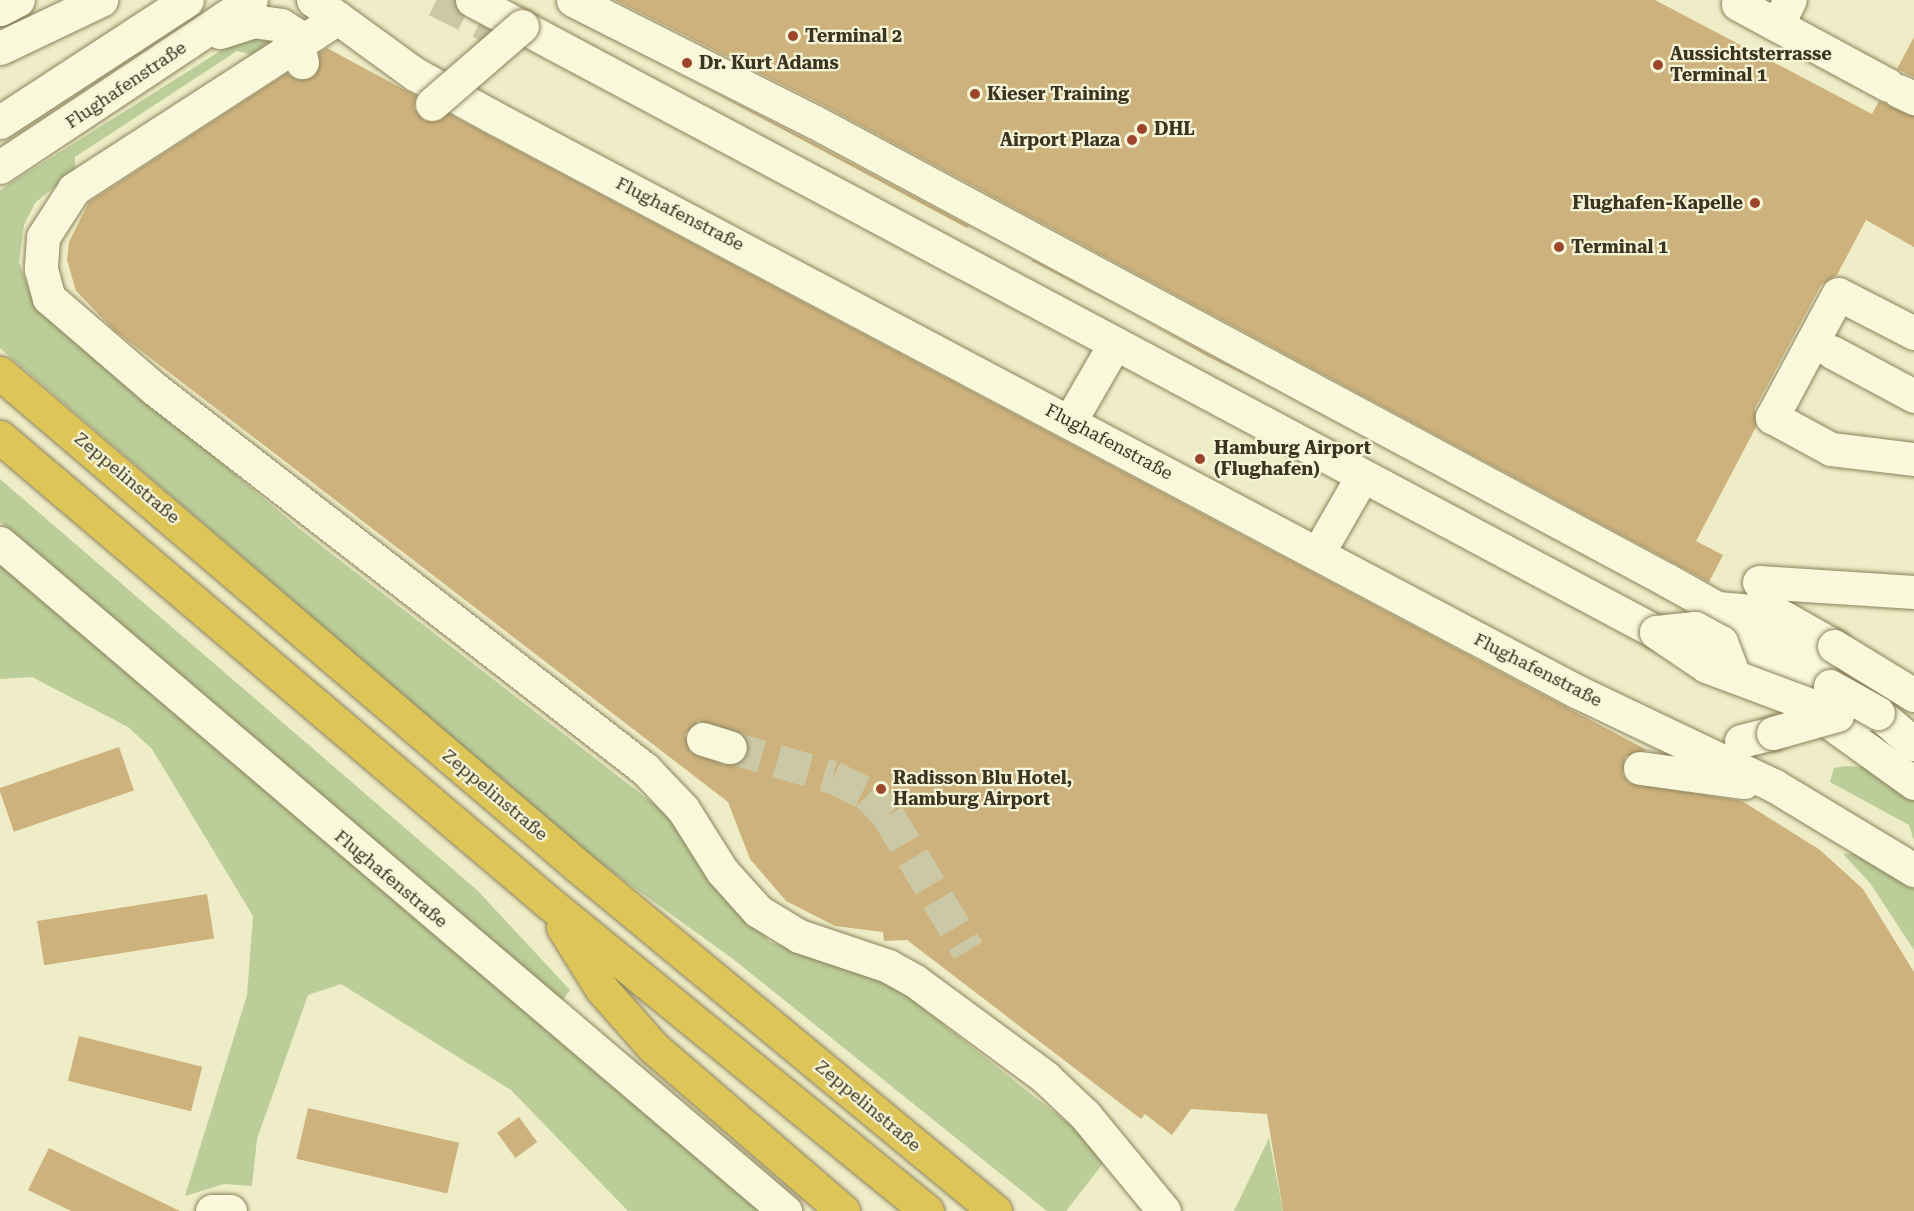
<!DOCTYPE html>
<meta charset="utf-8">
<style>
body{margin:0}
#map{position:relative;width:1914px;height:1211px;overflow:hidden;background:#efedc7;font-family:"Roboto Serif",serif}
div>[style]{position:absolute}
.green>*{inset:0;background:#bbce9a}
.building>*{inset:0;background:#cdb27d;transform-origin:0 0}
.minor-tunnel>*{height:33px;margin-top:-16.5px;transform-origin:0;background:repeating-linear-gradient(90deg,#cbc8a6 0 33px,transparent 0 49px)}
.roads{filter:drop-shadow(0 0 2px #8b815c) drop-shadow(0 0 2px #8b815c)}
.minor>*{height:33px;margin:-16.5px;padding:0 16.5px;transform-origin:16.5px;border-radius:16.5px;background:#f9f8db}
.highway>*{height:33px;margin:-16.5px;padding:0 16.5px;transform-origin:16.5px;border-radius:16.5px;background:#dec558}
.bridges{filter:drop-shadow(0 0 2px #8b815c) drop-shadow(0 0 2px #8b815c)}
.minor-bridge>*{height:33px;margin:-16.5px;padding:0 16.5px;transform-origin:16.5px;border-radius:16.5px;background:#f9f8db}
.dots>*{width:16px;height:16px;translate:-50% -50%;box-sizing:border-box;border:3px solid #f6f5d7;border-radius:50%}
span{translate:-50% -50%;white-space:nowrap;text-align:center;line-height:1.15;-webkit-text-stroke:4.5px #f6f5d7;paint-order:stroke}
.poi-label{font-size:18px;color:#3b3420;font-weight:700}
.left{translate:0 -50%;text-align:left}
.right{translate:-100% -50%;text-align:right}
.street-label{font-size:18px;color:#3b3420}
</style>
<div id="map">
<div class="green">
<div style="clip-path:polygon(244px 36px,274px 43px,253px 55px,237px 51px,75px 157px,75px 170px,35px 203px,24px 225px,19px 262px,34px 304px,301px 530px,663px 811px,770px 942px,858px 970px,901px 991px,1083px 1135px,1105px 1161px,1066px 1211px,1047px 1211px,733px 959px,586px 853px,0 348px,0 190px)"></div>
<div style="clip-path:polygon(0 479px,477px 890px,570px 990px,561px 1002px,0 522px)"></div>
<div style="clip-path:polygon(0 564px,766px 1211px,628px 1211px,511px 1090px,341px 984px,308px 995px,257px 1139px,252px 1186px,224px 1184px,185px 1196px,247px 995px,253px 916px,152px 749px,128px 727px,32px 677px,0 679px)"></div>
<div style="clip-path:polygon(1846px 766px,1877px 768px,1914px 800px,1914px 841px,1909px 825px,1830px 782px,1834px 768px)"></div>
<div style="clip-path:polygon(1860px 853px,1914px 889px,1914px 950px,1870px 883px,1843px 854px)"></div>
<div style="clip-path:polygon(1269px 1138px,1283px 1211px,1234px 1211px)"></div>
</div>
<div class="building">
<div style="clip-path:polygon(615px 0,1655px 0,1872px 114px,1879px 101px,1914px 116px,1914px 247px,1866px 220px,1837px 275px,1821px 285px,1755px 408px,1756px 427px,1696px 541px,1723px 555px,1709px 582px,821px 104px)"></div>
<div style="clip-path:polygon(1914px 37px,1914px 77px,1897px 69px)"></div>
<div style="clip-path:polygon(evenodd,327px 48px,416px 96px,414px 108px,425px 121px,449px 114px,1647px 750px,1625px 757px,1623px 775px,1629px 783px,1742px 801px,1820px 850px,1863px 889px,1914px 972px,1914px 1211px,1283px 1211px,1267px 1114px,1191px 1109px,1172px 1135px,1145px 1114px,1141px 1119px,907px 940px,884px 941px,883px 932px,835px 926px,786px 901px,750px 859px,728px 802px,114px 330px,76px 291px,67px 260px,69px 242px,89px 202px,287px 73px,297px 80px,315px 76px,319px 53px,327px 48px,699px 721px,743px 734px,748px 743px,743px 760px,725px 765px,690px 752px,685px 734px,699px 721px)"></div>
<div style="clip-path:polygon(698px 84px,804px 138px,969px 226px,967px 228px)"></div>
<div style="clip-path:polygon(1033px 260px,1128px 311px,1032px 261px)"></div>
<div style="clip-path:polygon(1141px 319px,1260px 382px,1209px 357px)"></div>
<div style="left:119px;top:747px;width:46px;height:127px;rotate:71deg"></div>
<div style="left:207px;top:894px;width:45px;height:172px;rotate:81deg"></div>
<div style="left:79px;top:1036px;width:127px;height:46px;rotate:14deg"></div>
<div style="left:308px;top:1108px;width:155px;height:52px;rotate:13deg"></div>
<div style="left:519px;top:1117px;width:31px;height:27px;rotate:54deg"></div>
<div style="clip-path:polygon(49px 1148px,180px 1211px,71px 1211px,28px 1190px)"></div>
</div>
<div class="minor-tunnel">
<div style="left:436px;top:0;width:72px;rotate:26.2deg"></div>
<div style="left:730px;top:747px;width:107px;rotate:16.2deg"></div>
<div style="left:833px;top:777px;width:39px;rotate:26deg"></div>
<div style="left:868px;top:794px;width:29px;rotate:46deg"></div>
<div style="left:888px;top:815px;width:157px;rotate:59.3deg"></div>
</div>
<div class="roads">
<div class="minor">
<div style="left:313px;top:0;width:126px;rotate:36deg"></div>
<div style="left:415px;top:74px;width:94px;rotate:28.8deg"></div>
<div style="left:497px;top:119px;width:1223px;rotate:27.93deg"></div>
<div style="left:1578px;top:692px;width:216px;rotate:25.5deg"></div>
<div style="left:1773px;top:785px;width:165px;rotate:31.1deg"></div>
<div style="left:472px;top:0;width:1342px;rotate:28.09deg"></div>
<div style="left:573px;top:0;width:269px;rotate:26.8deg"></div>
<div style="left:813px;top:121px;width:970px;rotate:28.26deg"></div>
<div style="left:1667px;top:580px;width:57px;rotate:29.2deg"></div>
<div style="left:1717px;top:608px;width:73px;rotate:51.1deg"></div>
<div style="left:1763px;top:665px;width:29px;rotate:29deg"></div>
<div style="left:1788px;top:679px;width:43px;rotate:9.5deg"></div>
<div style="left:1738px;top:4px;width:170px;rotate:28.4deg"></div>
<div style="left:0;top:9px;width:20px;rotate:-27deg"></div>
<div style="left:338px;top:18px;width:315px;rotate:147.1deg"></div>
<div style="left:74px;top:189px;width:57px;rotate:122.9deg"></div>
<div style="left:43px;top:237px;width:32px;rotate:94deg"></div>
<div style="left:41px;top:269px;width:30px;rotate:75deg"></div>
<div style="left:49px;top:298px;width:141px;rotate:40.7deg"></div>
<div style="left:156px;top:390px;width:619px;rotate:37.78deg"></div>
<div style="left:645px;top:769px;width:55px;rotate:46.5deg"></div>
<div style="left:683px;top:809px;width:73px;rotate:57.8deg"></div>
<div style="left:722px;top:871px;width:54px;rotate:48deg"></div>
<div style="left:758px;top:911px;width:48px;rotate:31.4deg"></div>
<div style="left:799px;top:936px;width:94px;rotate:18.6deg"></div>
<div style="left:888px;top:966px;width:31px;rotate:29deg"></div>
<div style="left:915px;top:981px;width:162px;rotate:36.4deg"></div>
<div style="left:1045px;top:1077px;width:55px;rotate:43.5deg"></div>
<div style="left:1085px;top:1115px;width:124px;rotate:50.5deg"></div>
<div style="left:1777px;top:25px;width:28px;rotate:-63deg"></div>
<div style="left:220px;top:32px;width:35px;rotate:-18deg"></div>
<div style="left:253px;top:21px;width:28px;rotate:8deg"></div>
<div style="left:281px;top:25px;width:17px;rotate:33deg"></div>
<div style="left:295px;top:34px;width:29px;rotate:76deg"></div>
<div style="left:0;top:48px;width:112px;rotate:-25.4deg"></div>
<div style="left:1899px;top:91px;width:17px;rotate:25deg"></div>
<div style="left:0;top:167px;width:301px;rotate:-33.6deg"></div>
<div style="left:1914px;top:333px;width:85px;rotate:-152.8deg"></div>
<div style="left:1838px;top:294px;width:140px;rotate:118.2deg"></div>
<div style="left:1772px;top:417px;width:67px;rotate:28.5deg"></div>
<div style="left:1831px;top:449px;width:84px;rotate:6.9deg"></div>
<div style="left:1832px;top:352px;width:93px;rotate:28.2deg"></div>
<div style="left:1070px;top:421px;width:82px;rotate:-60deg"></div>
<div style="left:0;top:543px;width:1031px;rotate:40.4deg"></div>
<div style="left:1318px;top:553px;width:84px;rotate:-60.1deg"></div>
<div style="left:1759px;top:582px;width:155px;rotate:3.7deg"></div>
<div style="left:1717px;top:608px;width:59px;rotate:4.8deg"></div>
<div style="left:1776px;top:613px;width:67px;rotate:29.6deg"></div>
<div style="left:1741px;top:636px;width:37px;rotate:6deg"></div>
<div style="left:1778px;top:640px;width:29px;rotate:29deg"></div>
<div style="left:1803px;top:654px;width:42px;rotate:49.8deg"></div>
<div style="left:1814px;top:711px;width:123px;rotate:35.8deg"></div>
<div style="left:1850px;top:715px;width:28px;rotate:-4deg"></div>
<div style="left:1878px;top:713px;width:48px;rotate:40.7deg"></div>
<div style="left:703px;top:739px;width:28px;rotate:17deg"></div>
<div style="left:1741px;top:741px;width:33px;rotate:-14deg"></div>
<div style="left:1640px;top:768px;width:105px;rotate:7.7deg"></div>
<div style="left:212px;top:1211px;width:18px"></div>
</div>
<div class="highway">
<div style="left:0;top:373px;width:761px;rotate:40.47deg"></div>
<div style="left:579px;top:867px;width:540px;rotate:39.59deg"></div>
<div style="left:0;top:437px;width:719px;rotate:40.32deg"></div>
<div style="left:548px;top:902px;width:489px;rotate:39.2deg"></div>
<div style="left:563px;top:927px;width:72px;rotate:58.1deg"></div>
<div style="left:601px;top:988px;width:79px;rotate:48.6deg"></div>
<div style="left:653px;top:1047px;width:251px;rotate:40.8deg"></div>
</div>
</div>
<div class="bridges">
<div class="minor-bridge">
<div style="left:432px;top:104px;width:119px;rotate:-40.9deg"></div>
<div style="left:0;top:122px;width:223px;rotate:-33.1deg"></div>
<div style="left:1656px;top:632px;width:60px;rotate:34.2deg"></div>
<div style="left:1706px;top:666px;width:140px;rotate:20.5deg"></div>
<div style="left:1656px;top:632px;width:39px;rotate:-6deg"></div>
<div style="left:1695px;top:628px;width:13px;rotate:29deg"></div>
<div style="left:1706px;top:634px;width:17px;rotate:28deg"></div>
<div style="left:1721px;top:642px;width:33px;rotate:69deg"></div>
<div style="left:1834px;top:646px;width:94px;rotate:31.5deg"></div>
<div style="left:1830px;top:686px;width:55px;rotate:29.4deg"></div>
<div style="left:1773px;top:733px;width:66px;rotate:-15.7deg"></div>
</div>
</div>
<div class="dots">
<div style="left:793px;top:36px;background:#9b462b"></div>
<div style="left:687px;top:63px;background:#9b462b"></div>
<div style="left:1658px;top:65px;background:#9b462b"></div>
<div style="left:975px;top:94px;background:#9b462b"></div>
<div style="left:1142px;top:129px;background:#9b462b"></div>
<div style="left:1132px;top:140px;background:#9b462b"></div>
<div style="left:1755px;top:203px;background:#9b462b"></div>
<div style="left:1559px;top:247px;background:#9b462b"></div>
<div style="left:1200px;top:459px;background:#9b462b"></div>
<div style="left:881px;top:789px;background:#9b462b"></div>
</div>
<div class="poi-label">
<span class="left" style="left:805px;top:36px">Terminal 2</span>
<span class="left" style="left:1670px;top:65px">Aussichtsterrasse<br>Terminal 1</span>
<span class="left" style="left:699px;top:63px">Dr. Kurt Adams</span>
<span class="left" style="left:987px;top:94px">Kieser Training</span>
<span class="left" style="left:1154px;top:129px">DHL</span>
<span class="right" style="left:1120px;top:140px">Airport Plaza</span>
<span class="right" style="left:1743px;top:203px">Flughafen-Kapelle</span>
<span class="left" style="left:1571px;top:247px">Terminal 1</span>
<span class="left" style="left:1214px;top:459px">Hamburg Airport<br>(Flughafen)</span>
<span class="left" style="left:893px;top:789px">Radisson Blu Hotel,<br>Hamburg Airport</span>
</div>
<div class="street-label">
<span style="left:126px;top:85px;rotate:-34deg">Flughafenstraße</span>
<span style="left:680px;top:214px;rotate:27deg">Flughafenstraße</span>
<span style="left:1109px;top:442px;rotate:28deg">Flughafenstraße</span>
<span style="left:127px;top:478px;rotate:40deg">Zeppelinstraße</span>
<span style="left:1538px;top:670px;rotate:27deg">Flughafenstraße</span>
<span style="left:495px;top:795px;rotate:40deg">Zeppelinstraße</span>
<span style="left:391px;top:879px;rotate:40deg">Flughafenstraße</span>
<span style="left:868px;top:1106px;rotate:40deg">Zeppelinstraße</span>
</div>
</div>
